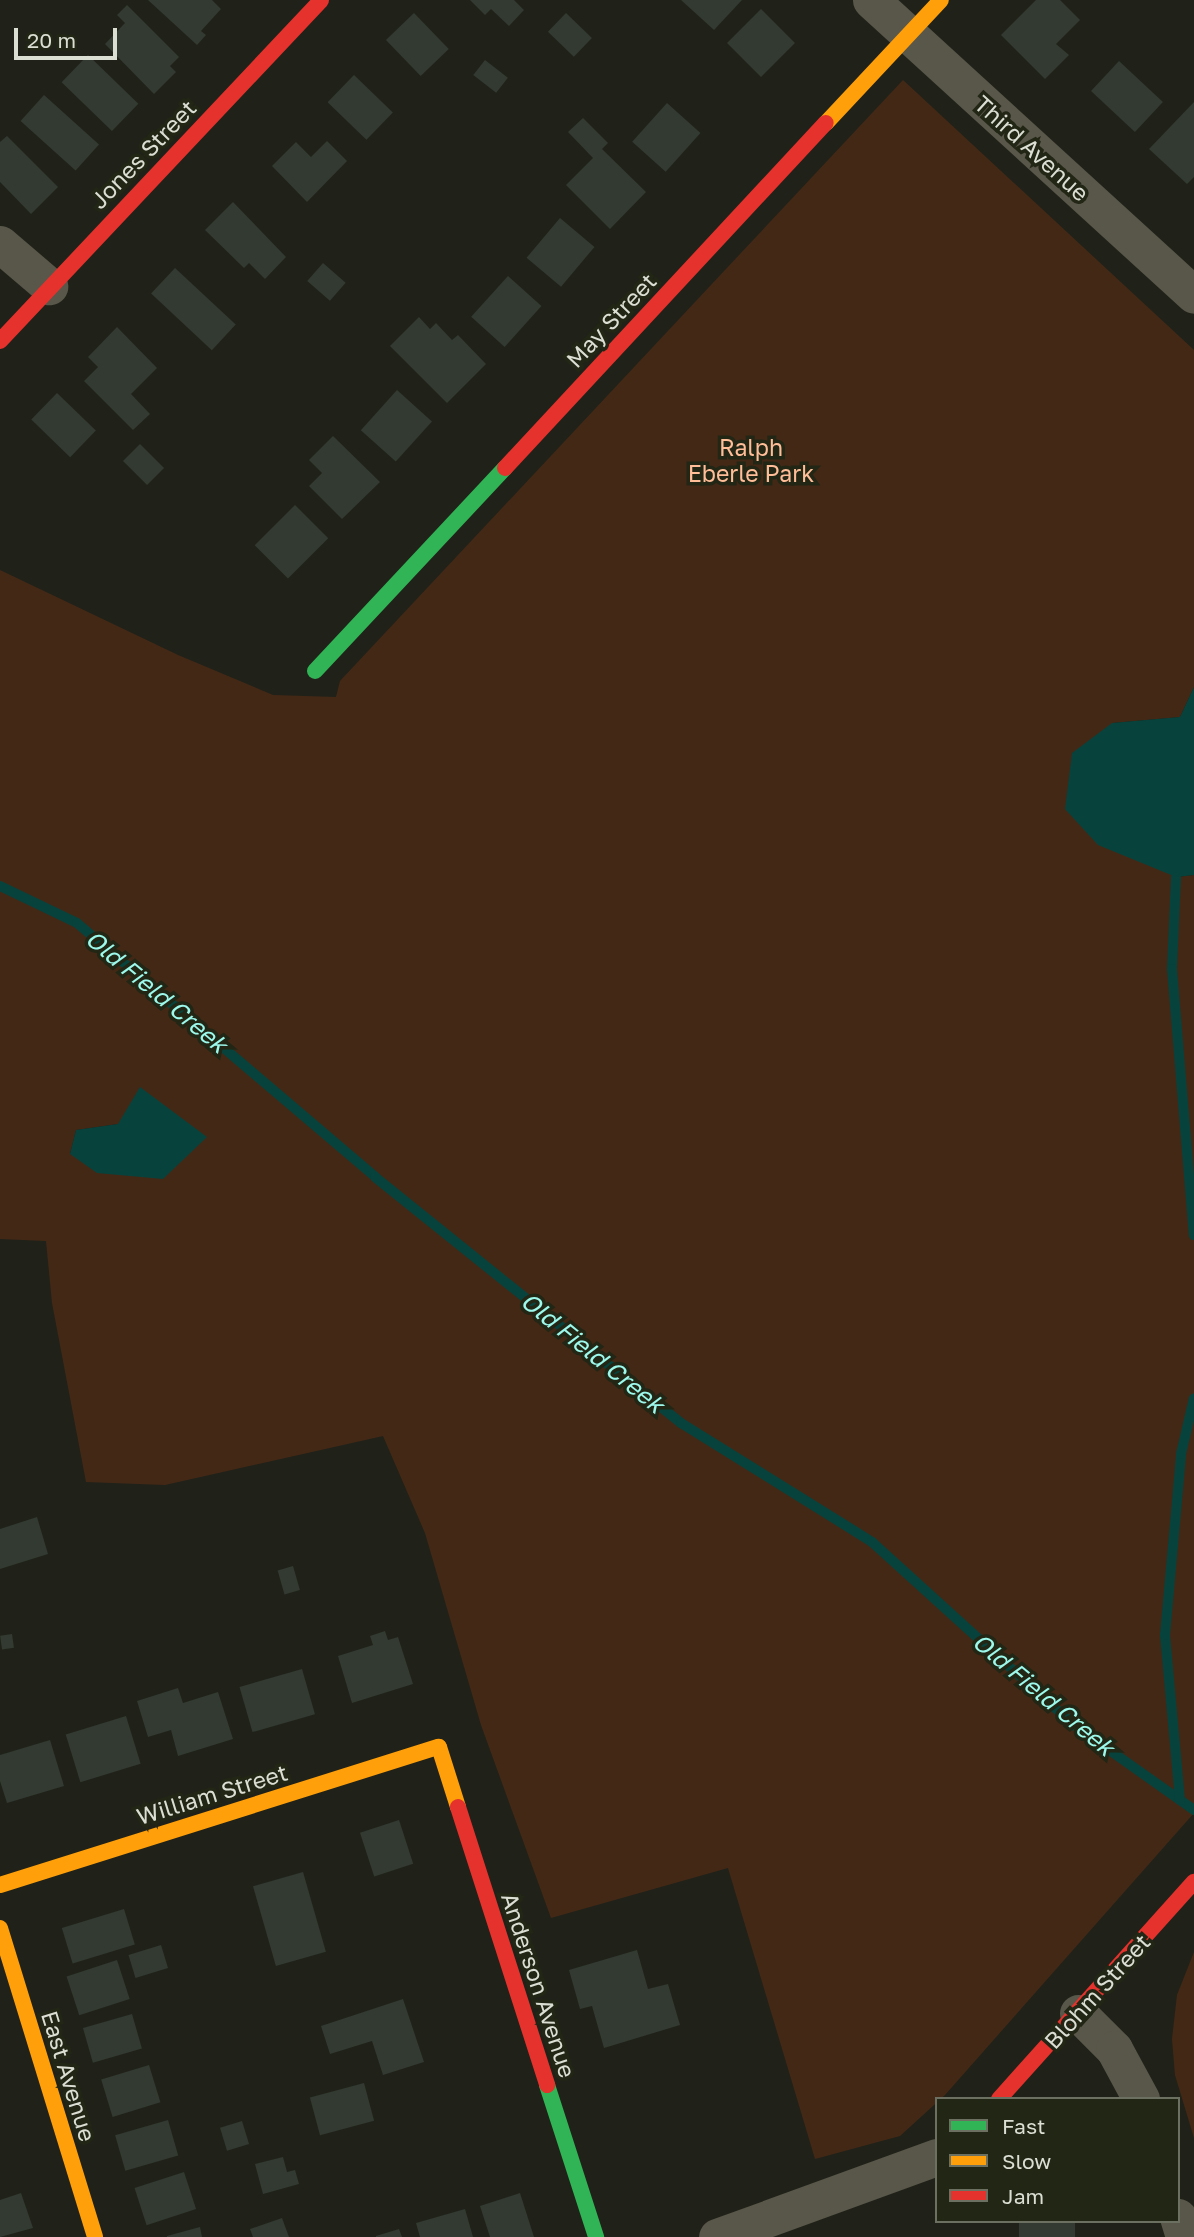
<!DOCTYPE html>
<style>
body{margin:0}
#map{position:relative;width:1194px;height:2237px;overflow:hidden;background:#202219;font-family:"Golos Text",sans-serif}
div>[style]{position:absolute}
.green>*{inset:0;background:#442816}
.water>*{inset:0;background:#07433c}
.stream>*{height:10px;margin:-5px;padding:0 5px;transform-origin:5px;border-radius:5px;background:#07433c}
.building>*{inset:0;background:#323a31;transform-origin:0 0}
.street>*{height:37px;margin:-18.5px;padding:0 18.5px;transform-origin:18.5px;border-radius:18.5px;background:#59564a}
.fast>*{height:16px;margin:-8px;padding:0 8px;transform-origin:8px;border-radius:8px;background:#30b455}
.slow>*{height:16px;margin:-8px;padding:0 8px;transform-origin:8px;border-radius:8px;background:#ff9f0a}
.jam>*{height:16px;margin:-8px;padding:0 8px;transform-origin:8px;border-radius:8px;background:#e5322d}
span{translate:-50% -50%;white-space:nowrap;text-align:center;line-height:1.15;-webkit-text-stroke:7px #222615;paint-order:stroke}
.street-label{font-size:23px;color:#dbded3}
.park-label{font-size:23px;color:#ffbe98}
.water-label{font-size:24px;color:#9cf9ec;font-style:italic}
.legend{position:absolute;left:935px;top:2097px;width:245px;height:126px;box-sizing:border-box;background:#222615;border:2px solid #6c7061;margin:0;padding:9px 12px;list-style:none;font-size:21px;color:#dbded3}
.legend li{display:flex;align-items:center;gap:14px;height:35px}
.legend b{width:35px;border:2px solid #6c7061}
.scale{position:absolute;left:14px;top:28px;width:103px;height:32px;box-sizing:border-box;border:4px solid #dbded3;border-top:0;padding-left:9px;font-size:21px;line-height:24px;white-space:nowrap;color:#dbded3;-webkit-text-stroke:5px #222615;paint-order:stroke}
</style>
<div id="map">
<div class="green">
<div style="clip-path:polygon(evenodd,903px 80px,1194px 350px,1194px 687px,1180px 717px,1112px 723px,1176px 877px,1194px 875px,1194px 1813px,945px 2095px,900px 2136px,815px 2159px,728px 1868px,551px 1918px,481px 1725px,425px 1533px,383px 1436px,165px 1485px,86px 1482px,52px 1303px,46px 1241px,0 1239px,0 570px,178px 655px,273px 695px,336px 697px,340px 681px,903px 80px,118px 1124px,70px 1154px,76px 1130px,118px 1124px)"></div>
<div style="clip-path:polygon(1194px 1952px,1194px 2138px,1175px 2075px,1172px 2039px,1177px 1995px)"></div>
</div>
<div class="water">
<div style="clip-path:polygon(1194px 687px,1194px 875px,1176px 877px,1098px 845px,1065px 809px,1072px 753px,1112px 723px,1180px 717px)"></div>
<div style="clip-path:polygon(140px 1087px,207px 1137px,163px 1179px,97px 1173px,70px 1154px,76px 1130px,118px 1124px)"></div>
</div>
<div class="stream">
<div style="left:1176px;top:877px;width:92px;rotate:92.5deg"></div>
<div style="left:1172px;top:969px;width:267px;rotate:85.3deg"></div>
<div style="left:0;top:886px;width:85px;rotate:25.7deg"></div>
<div style="left:77px;top:923px;width:392px;rotate:40.4deg"></div>
<div style="left:375px;top:1177px;width:393px;rotate:38.8deg"></div>
<div style="left:681px;top:1423px;width:225px;rotate:31.9deg"></div>
<div style="left:872px;top:1542px;width:273px;rotate:42.2deg"></div>
<div style="left:1074px;top:1725px;width:147px;rotate:35.3deg"></div>
<div style="left:1180px;top:1800px;width:166px;rotate:-95.2deg"></div>
<div style="left:1165px;top:1635px;width:182px;rotate:-84.9deg"></div>
<div style="left:1181px;top:1454px;width:57px;rotate:-76.9deg"></div>
</div>
<div class="building">
<div style="clip-path:polygon(148px 0,212px 0,221px 9px,201px 31px,206px 35px,197px 45px)"></div>
<div style="clip-path:polygon(470px 0,514px 0,524px 10px,509px 26px,491px 9px,485px 15px)"></div>
<div style="clip-path:polygon(681px 0,742px 0,714px 30px)"></div>
<div style="clip-path:polygon(1036px 0,1060px 0,1080px 20px,1056px 44px,1069px 55px,1045px 79px,1001px 35px)"></div>
<div style="clip-path:polygon(127px 5px,179px 57px,170px 66px,176px 72px,154px 94px,105px 44px,125px 23px,117px 15px)"></div>
<div style="left:761px;top:9px;width:48px;height:48px;rotate:45deg"></div>
<div style="left:414px;top:13px;width:50px;height:39px;rotate:46deg"></div>
<div style="left:566px;top:13px;width:36px;height:26px;rotate:44deg"></div>
<div style="left:88px;top:55px;width:70px;height:38px;rotate:44deg"></div>
<div style="left:485px;top:60px;width:29px;height:19px;rotate:38deg"></div>
<div style="left:1119px;top:61px;width:60px;height:41px;rotate:43deg"></div>
<div style="left:354px;top:75px;width:54px;height:38px;rotate:44deg"></div>
<div style="left:44px;top:95px;width:74px;height:35px;rotate:42deg"></div>
<div style="clip-path:polygon(1194px 102px,1194px 177px,1187px 184px,1149px 149px)"></div>
<div style="left:667px;top:103px;width:45px;height:52px;rotate:42deg"></div>
<div style="clip-path:polygon(583px 118px,608px 143px,602px 149px,646px 192px,610px 229px,566px 185px,593px 158px,568px 132px)"></div>
<div style="clip-path:polygon(7px 136px,58px 187px,31px 214px,0 182px,0 142px)"></div>
<div style="clip-path:polygon(327px 141px,347px 161px,307px 202px,272px 166px,296px 142px,311px 157px)"></div>
<div style="clip-path:polygon(233px 202px,286px 257px,265px 279px,249px 263px,244px 268px,205px 230px)"></div>
<div style="left:560px;top:218px;width:45px;height:52px;rotate:40deg"></div>
<div style="left:323px;top:263px;width:30px;height:24px;rotate:41deg"></div>
<div style="left:175px;top:268px;width:83px;height:35px;rotate:43deg"></div>
<div style="left:508px;top:276px;width:45px;height:55px;rotate:42deg"></div>
<div style="clip-path:polygon(419px 317px,430px 329px,436px 323px,452px 340px,458px 335px,486px 364px,447px 403px,390px 346px)"></div>
<div style="clip-path:polygon(117px 327px,157px 368px,131px 394px,150px 414px,133px 430px,84px 381px,98px 367px,88px 357px)"></div>
<div style="left:397px;top:390px;width:47px;height:54px;rotate:42deg"></div>
<div style="left:57px;top:393px;width:54px;height:37px;rotate:44deg"></div>
<div style="clip-path:polygon(333px 436px,380px 482px,342px 519px,309px 486px,322px 473px,309px 460px)"></div>
<div style="left:140px;top:444px;width:34px;height:24px;rotate:45deg"></div>
<div style="left:295px;top:505px;width:47px;height:57px;rotate:45deg"></div>
<div style="clip-path:polygon(37px 1517px,48px 1554px,0 1569px,0 1529px)"></div>
<div style="left:293px;top:1566px;width:25px;height:16px;rotate:74deg"></div>
<div style="clip-path:polygon(385px 1631px,388px 1640px,398px 1637px,413px 1684px,352px 1703px,338px 1656px,373px 1645px,370px 1636px)"></div>
<div style="left:12px;top:1634px;width:14px;height:12px;rotate:82deg"></div>
<div style="left:302px;top:1669px;width:47px;height:65px;rotate:74deg"></div>
<div style="clip-path:polygon(178px 1688px,183px 1703px,218px 1692px,233px 1739px,178px 1756px,171px 1730px,148px 1737px,137px 1701px)"></div>
<div style="left:126px;top:1716px;width:50px;height:63px;rotate:73deg"></div>
<div style="clip-path:polygon(50px 1740px,64px 1786px,7px 1803px,0 1781px,0 1755px)"></div>
<div style="left:399px;top:1820px;width:46px;height:41px;rotate:72deg"></div>
<div style="left:303px;top:1872px;width:83px;height:52px;rotate:74deg"></div>
<div style="left:124px;top:1909px;width:37px;height:65px;rotate:73deg"></div>
<div style="left:161px;top:1945px;width:24px;height:34px;rotate:73deg"></div>
<div style="clip-path:polygon(637px 1950px,648px 1989px,668px 1984px,680px 2025px,604px 2048px,592px 2006px,580px 2009px,569px 1970px)"></div>
<div style="left:117px;top:1960px;width:41px;height:53px;rotate:72deg"></div>
<div style="clip-path:polygon(403px 1999px,424px 2062px,383px 2075px,372px 2041px,330px 2054px,321px 2026px)"></div>
<div style="left:132px;top:2014px;width:36px;height:51px;rotate:74deg"></div>
<div style="left:149px;top:2065px;width:39px;height:50px;rotate:73deg"></div>
<div style="left:364px;top:2083px;width:39px;height:56px;rotate:75deg"></div>
<div style="left:168px;top:2120px;width:37px;height:55px;rotate:74deg"></div>
<div style="left:242px;top:2121px;width:24px;height:23px;rotate:73deg"></div>
<div style="clip-path:polygon(283px 2157px,287px 2172px,295px 2170px,299px 2184px,263px 2194px,255px 2164px)"></div>
<div style="left:184px;top:2172px;width:39px;height:52px;rotate:72deg"></div>
<div style="clip-path:polygon(21px 2193px,33px 2228px,0 2237px,0 2200px)"></div>
<div style="clip-path:polygon(520px 2193px,534px 2237px,490px 2237px,480px 2206px)"></div>
<div style="clip-path:polygon(465px 2209px,473px 2237px,420px 2237px,416px 2223px)"></div>
<div style="clip-path:polygon(282px 2218px,289px 2237px,253px 2237px,250px 2229px)"></div>
<div style="left:1019px;top:2221px;width:56px;height:16px"></div>
<div style="clip-path:polygon(200px 2227px,202px 2237px,167px 2237px,167px 2236px)"></div>
<div style="clip-path:polygon(399px 2229px,402px 2237px,376px 2237px,376px 2236px)"></div>
</div>
<div class="street">
<div style="left:871px;top:0;width:437px;rotate:42.4deg"></div>
<div style="left:0;top:244px;width:65px;rotate:40.6deg"></div>
<div style="left:1078px;top:2013px;width:51px;rotate:45deg"></div>
<div style="left:1114px;top:2049px;width:57px;rotate:61.6deg"></div>
<div style="left:1178px;top:2217px;width:21px;rotate:73deg"></div>
<div style="left:717px;top:2237px;width:234px;rotate:-20deg"></div>
</div>
<div class="fast">
<div style="left:315px;top:671px;width:278px;rotate:-46.9deg"></div>
<div style="left:547px;top:2085px;width:160px;rotate:72.1deg"></div>
</div>
<div class="slow">
<div style="left:826px;top:123px;width:168px;rotate:-46.9deg"></div>
<div style="left:0;top:1885px;width:460px;rotate:-17.5deg"></div>
<div style="left:439px;top:1747px;width:63px;rotate:72.4deg"></div>
<div style="left:0;top:1928px;width:323px;rotate:72.9deg"></div>
</div>
<div class="jam">
<div style="left:0;top:341px;width:468px;rotate:-46.7deg"></div>
<div style="left:505px;top:468px;width:471px;rotate:-47.1deg"></div>
<div style="left:458px;top:1807px;width:292px;rotate:72.2deg"></div>
<div style="left:999px;top:2099px;width:292px;rotate:-48.1deg"></div>
</div>
<div class="street-label">
<span style="left:1032px;top:148px;rotate:42deg">Third Avenue</span>
<span style="left:143px;top:154px;rotate:-46deg">Jones Street</span>
<span style="left:611px;top:320px;rotate:-47deg">May Street</span>
<span style="left:212px;top:1794px;rotate:-17deg">William Street</span>
<span style="left:539px;top:1985px;rotate:72deg">Anderson Avenue</span>
<span style="left:1097px;top:1991px;rotate:-48deg">Blohm Street</span>
<span style="left:69px;top:2076px;rotate:73deg">East Avenue</span>
</div>
<div class="park-label">
<span style="left:751px;top:460px">Ralph<br>Eberle Park</span>
</div>
<div class="water-label">
<span style="left:157px;top:991px;rotate:40deg">Old Field Creek</span>
<span style="left:593px;top:1352px;rotate:39deg">Old Field Creek</span>
<span style="left:1044px;top:1694px;rotate:40deg">Old Field Creek</span>
</div>
<ul class="legend">
<li><b style="height:9px;background:#30b455"></b>Fast</li>
<li><b style="height:9px;background:#ff9f0a"></b>Slow</li>
<li><b style="height:9px;background:#e5322d"></b>Jam</li>
</ul>
<div class="scale">20 m</div>
</div>
